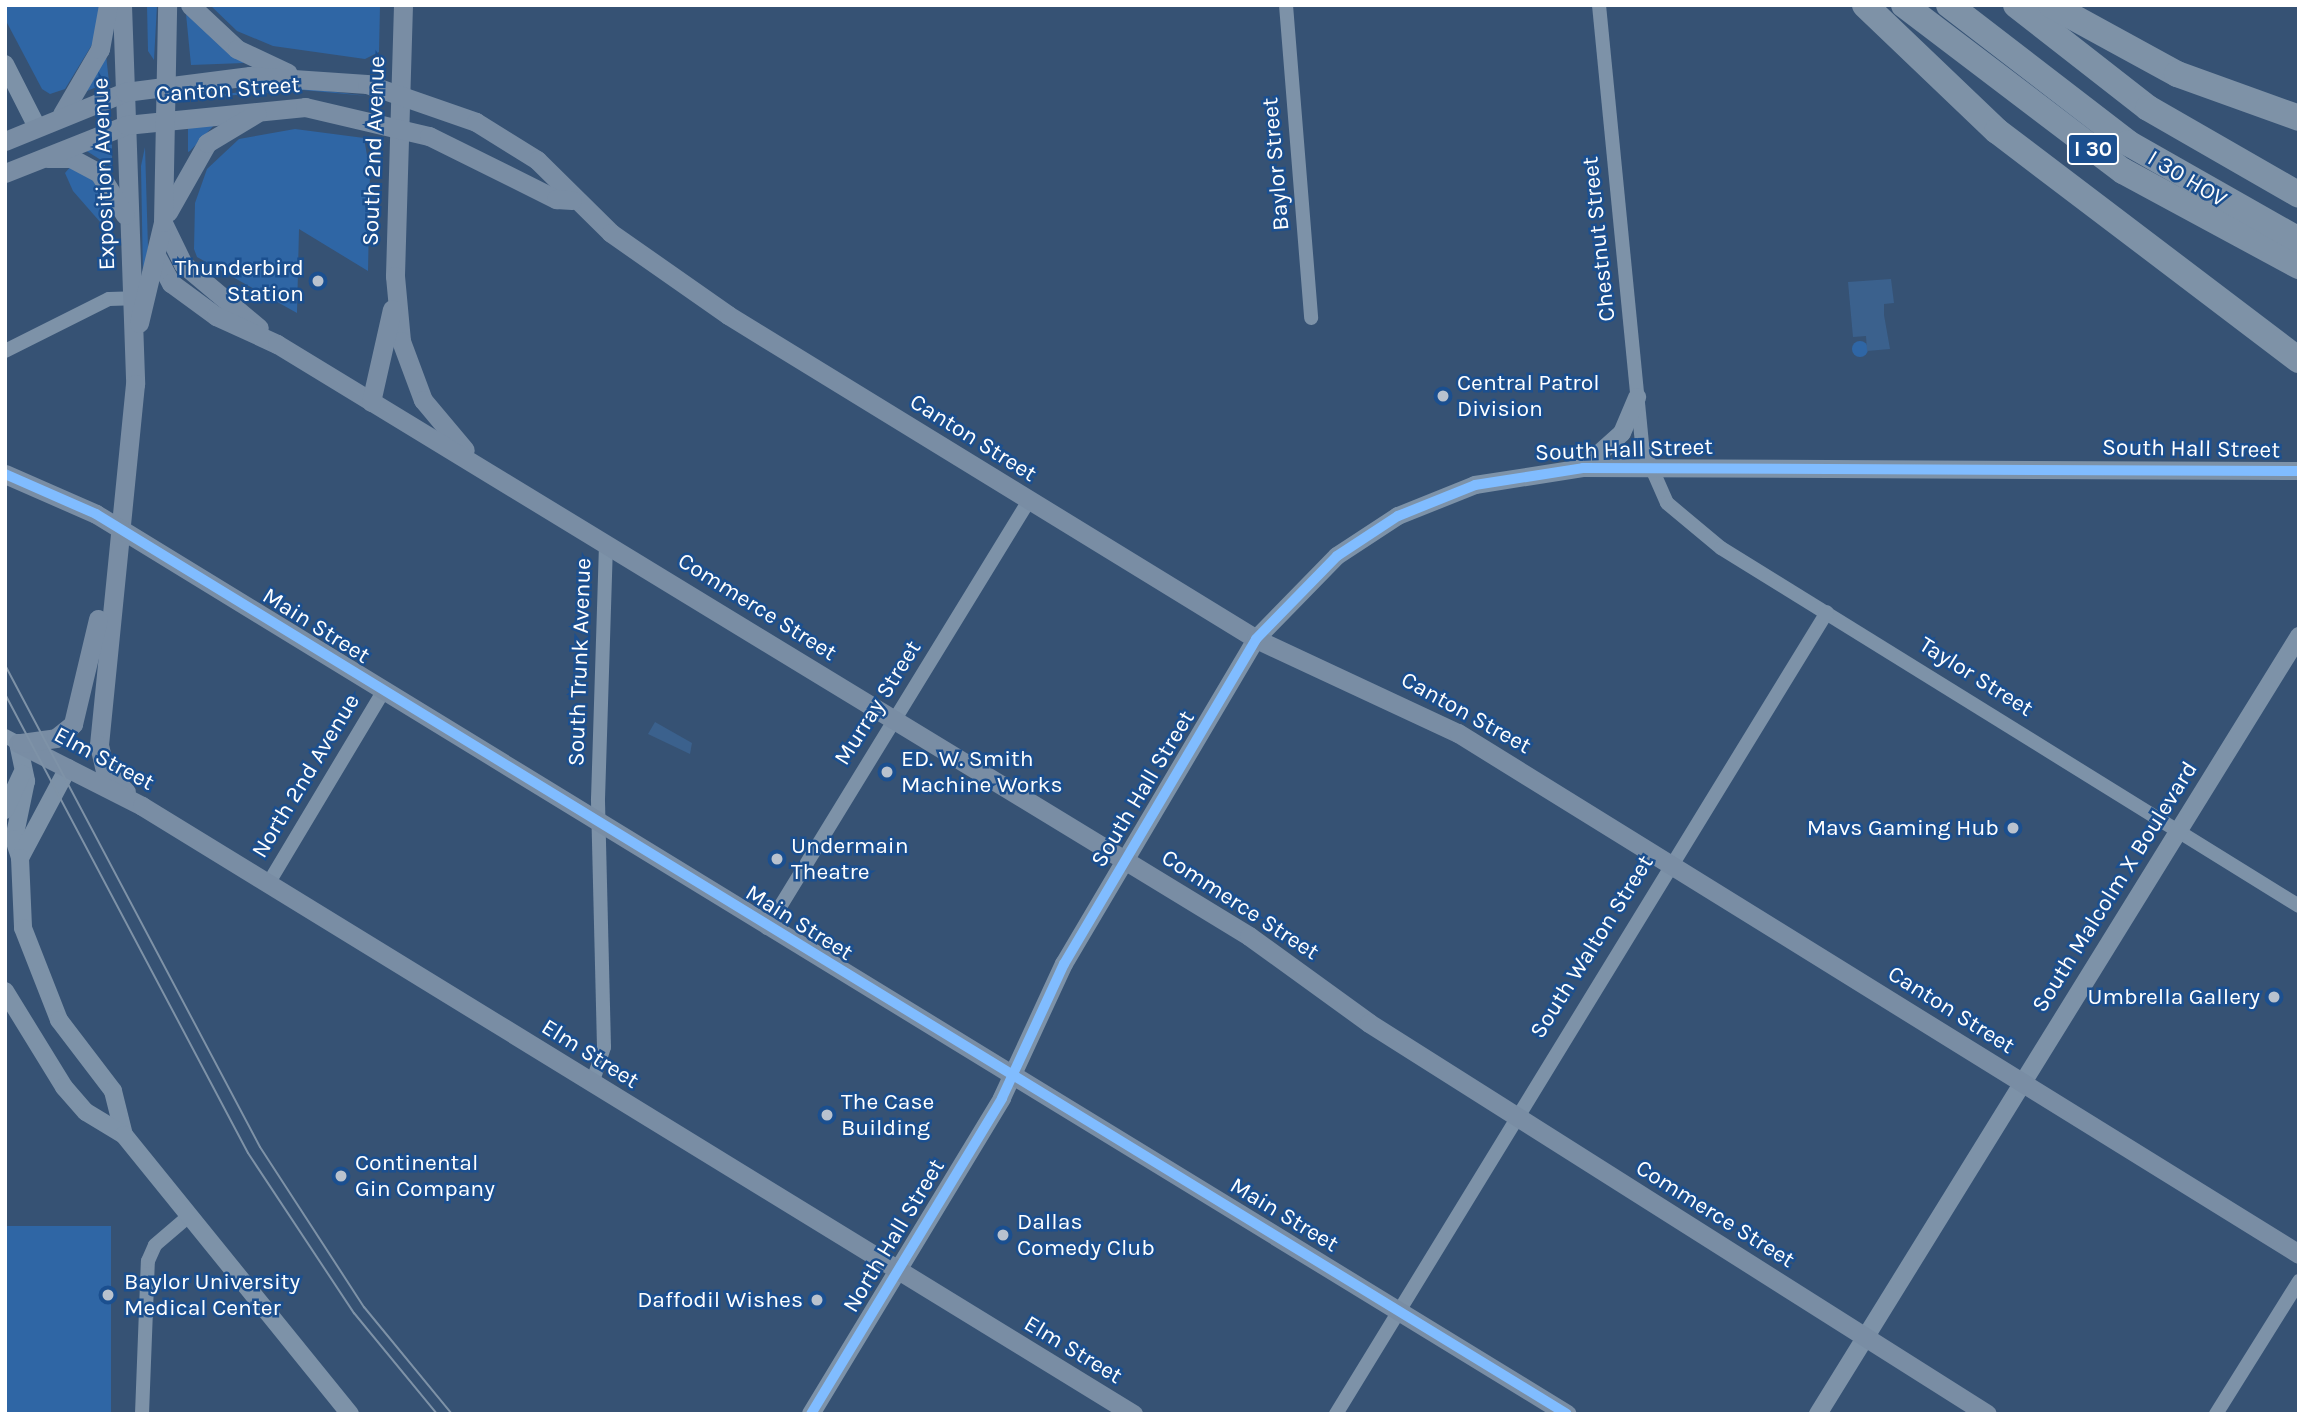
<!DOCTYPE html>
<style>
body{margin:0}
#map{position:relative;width:2304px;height:1419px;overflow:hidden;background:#365274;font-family:Karla,sans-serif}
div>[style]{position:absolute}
.green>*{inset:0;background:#2f66a5;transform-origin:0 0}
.round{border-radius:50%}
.water>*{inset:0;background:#3b618d}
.minor>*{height:14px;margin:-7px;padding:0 7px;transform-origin:7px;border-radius:7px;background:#7d92a8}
.tertiary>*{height:18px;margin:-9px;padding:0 9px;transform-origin:9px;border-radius:9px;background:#7d92a8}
.secondary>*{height:19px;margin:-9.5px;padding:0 9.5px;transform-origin:9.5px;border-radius:9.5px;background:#798da4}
.motorway>*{height:26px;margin:-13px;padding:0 13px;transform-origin:13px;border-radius:13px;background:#7e92a7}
.tram>*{height:2px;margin:-1px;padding:0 1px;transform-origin:1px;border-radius:1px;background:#7e92a7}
.cycleway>*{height:10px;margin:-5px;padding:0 5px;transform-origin:5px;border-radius:5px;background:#80bcff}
.dots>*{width:19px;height:19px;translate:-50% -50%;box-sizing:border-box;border:4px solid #1b4f8f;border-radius:50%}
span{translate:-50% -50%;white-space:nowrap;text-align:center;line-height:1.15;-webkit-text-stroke:5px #1b4f8f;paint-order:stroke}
.shield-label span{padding:2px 5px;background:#1b4f8f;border:2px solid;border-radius:5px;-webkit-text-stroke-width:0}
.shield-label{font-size:21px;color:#fff;font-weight:700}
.street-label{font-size:23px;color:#fff}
.poi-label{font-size:23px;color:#fff}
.right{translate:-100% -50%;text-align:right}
.left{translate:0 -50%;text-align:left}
.frame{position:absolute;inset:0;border:7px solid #fff;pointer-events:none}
</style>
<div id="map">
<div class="green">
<div style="clip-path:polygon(5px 5px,102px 5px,93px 43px,65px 89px,50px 94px,42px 89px,5px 19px)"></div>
<div style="clip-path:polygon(147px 5px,157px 5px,154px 60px,148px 51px)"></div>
<div style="clip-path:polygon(210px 5px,380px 5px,379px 52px,365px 59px,273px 46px,237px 31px)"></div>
<div style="clip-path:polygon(186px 14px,244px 63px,191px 65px)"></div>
<div style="clip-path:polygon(106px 55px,109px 82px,87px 91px,87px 89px)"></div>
<div style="clip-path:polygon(286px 86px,368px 96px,303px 90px,196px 98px)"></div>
<div style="clip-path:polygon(218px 121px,190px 151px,188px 152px,188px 126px)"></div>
<div style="clip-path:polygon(295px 129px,364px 138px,370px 173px,368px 271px,299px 229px,297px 313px,197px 257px,194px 249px,195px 203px,207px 169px,239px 139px)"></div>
<div style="clip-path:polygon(108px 141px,112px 145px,112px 167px,85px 150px)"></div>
<div style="clip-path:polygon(145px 147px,148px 248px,143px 275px,141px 166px)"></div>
<div style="clip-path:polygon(71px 166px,87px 173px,109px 202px,108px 231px,73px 191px,65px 173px)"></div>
<div class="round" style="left:1852px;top:341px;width:16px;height:16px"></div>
<div style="left:5px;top:1226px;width:106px;height:188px"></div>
</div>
<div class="water">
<div style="clip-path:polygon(1891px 279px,1894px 303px,1884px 304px,1884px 315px,1890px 349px,1867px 351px,1866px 336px,1853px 337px,1848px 282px)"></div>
<div style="clip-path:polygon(655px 722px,692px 743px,690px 754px,648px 734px)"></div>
</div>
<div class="minor">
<div style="left:1286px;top:5px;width:314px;rotate:85.4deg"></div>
<div style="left:1599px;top:5px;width:443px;rotate:84.4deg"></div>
<div style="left:1642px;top:446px;width:62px;rotate:66.3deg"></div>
<div style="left:1667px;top:503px;width:70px;rotate:39.8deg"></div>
<div style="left:1721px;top:548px;width:680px;rotate:31.77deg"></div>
<div style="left:5px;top:351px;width:116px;rotate:-26.6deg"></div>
<div style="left:109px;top:299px;width:32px;rotate:-2deg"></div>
<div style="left:5px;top:736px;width:15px;rotate:28deg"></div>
<div style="left:268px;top:884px;width:224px;rotate:-59.1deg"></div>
<div style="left:767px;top:928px;width:500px;rotate:-58.5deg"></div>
<div style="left:592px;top:1084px;width:39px;rotate:-72deg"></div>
<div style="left:604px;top:1047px;width:248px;rotate:-91.4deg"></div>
<div style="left:598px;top:799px;width:256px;rotate:-88.2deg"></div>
<div style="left:142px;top:1414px;width:153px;rotate:-87.8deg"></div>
<div style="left:148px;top:1261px;width:17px;rotate:-66deg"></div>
<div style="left:155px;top:1245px;width:45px;rotate:-40.5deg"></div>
<div style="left:1336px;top:1414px;width:940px;rotate:-58.52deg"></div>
<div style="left:2216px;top:1414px;width:157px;rotate:-58deg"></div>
</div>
<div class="tertiary">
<div style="left:5px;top:64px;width:68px;rotate:63.1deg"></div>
<div style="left:1583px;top:468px;width:52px;rotate:-41.9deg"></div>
<div style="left:1622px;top:433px;width:39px;rotate:-67deg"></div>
<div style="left:18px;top:743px;width:39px;rotate:78deg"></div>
<div style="left:26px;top:781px;width:59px;rotate:101.7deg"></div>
<div style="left:14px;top:839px;width:20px;rotate:72deg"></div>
<div style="left:68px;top:768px;width:102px;rotate:118.1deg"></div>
<div style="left:20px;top:858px;width:70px;rotate:87.5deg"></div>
<div style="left:23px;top:928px;width:99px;rotate:68.6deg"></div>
<div style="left:59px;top:1020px;width:89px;rotate:52.7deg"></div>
<div style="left:113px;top:1091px;width:45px;rotate:76deg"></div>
<div style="left:5px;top:810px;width:40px;rotate:-65deg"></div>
<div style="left:5px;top:991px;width:113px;rotate:58.4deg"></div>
<div style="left:64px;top:1087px;width:33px;rotate:49deg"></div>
<div style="left:86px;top:1112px;width:44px;rotate:31.2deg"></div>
<div style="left:124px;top:1135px;width:359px;rotate:51deg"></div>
<div style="left:811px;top:1414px;width:369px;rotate:-58.8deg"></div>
<div style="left:1002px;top:1098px;width:148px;rotate:-65.2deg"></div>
<div style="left:1064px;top:964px;width:377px;rotate:-59.4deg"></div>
<div style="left:1256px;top:639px;width:116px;rotate:-45.7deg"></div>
<div style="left:1337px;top:556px;width:73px;rotate:-33.3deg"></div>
<div style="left:1398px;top:516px;width:83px;rotate:-21.9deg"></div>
<div style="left:1475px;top:485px;width:109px;rotate:-8.9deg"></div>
<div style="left:1583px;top:468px;width:716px;rotate:0.24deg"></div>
<div style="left:1818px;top:1414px;width:915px;rotate:-58.27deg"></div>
</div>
<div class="secondary">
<div style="left:122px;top:5px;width:379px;rotate:88deg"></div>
<div style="left:135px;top:384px;width:363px;rotate:95.7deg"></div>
<div style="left:99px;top:745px;width:26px;rotate:77deg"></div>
<div style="left:105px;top:770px;width:30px;rotate:46deg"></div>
<div style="left:190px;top:5px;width:64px;rotate:43.1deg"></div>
<div style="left:237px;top:49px;width:56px;rotate:25.2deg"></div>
<div style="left:403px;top:5px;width:271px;rotate:91.7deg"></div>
<div style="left:395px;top:276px;width:65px;rotate:84.7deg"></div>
<div style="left:401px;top:341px;width:63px;rotate:69.6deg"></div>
<div style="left:423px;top:400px;width:65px;rotate:50deg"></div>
<div style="left:62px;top:114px;width:75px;rotate:-59.7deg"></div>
<div style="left:100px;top:49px;width:45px;rotate:-79.7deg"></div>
<div style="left:5px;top:141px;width:130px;rotate:-22.2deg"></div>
<div style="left:125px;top:92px;width:126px;rotate:-7.3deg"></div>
<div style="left:250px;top:76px;width:117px;rotate:3.9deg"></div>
<div style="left:367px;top:84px;width:115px;rotate:19.2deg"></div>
<div style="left:476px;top:122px;width:72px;rotate:31.9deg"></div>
<div style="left:537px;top:160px;width:104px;rotate:44.6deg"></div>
<div style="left:611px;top:233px;width:143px;rotate:35deg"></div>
<div style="left:728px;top:315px;width:619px;rotate:31.53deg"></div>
<div style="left:1256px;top:639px;width:223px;rotate:25deg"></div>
<div style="left:1458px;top:733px;width:989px;rotate:31.78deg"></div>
<div style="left:47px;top:158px;width:24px"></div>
<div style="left:71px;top:158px;width:32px;rotate:28deg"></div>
<div style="left:99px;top:173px;width:49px;rotate:58.2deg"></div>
<div style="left:5px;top:173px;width:130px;rotate:-21.6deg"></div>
<div style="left:126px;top:125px;width:180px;rotate:-5.7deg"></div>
<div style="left:305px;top:107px;width:127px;rotate:13.2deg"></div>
<div style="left:429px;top:136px;width:142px;rotate:26.4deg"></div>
<div style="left:556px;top:199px;width:16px;rotate:4deg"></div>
<div style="left:168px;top:212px;width:79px;rotate:-60.5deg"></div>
<div style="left:207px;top:143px;width:58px;rotate:-31deg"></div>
<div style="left:163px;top:223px;width:46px;rotate:64deg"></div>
<div style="left:183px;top:264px;width:99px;rotate:40.1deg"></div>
<div style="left:157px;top:257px;width:30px;rotate:62deg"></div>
<div style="left:171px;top:283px;width:56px;rotate:36.3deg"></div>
<div style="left:216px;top:316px;width:67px;rotate:24.7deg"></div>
<div style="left:277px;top:344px;width:1138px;rotate:31.34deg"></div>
<div style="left:1249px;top:936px;width:148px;rotate:35.9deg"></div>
<div style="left:1369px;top:1023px;width:731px;rotate:32.32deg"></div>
<div style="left:139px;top:323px;width:104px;rotate:-76.6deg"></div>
<div style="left:163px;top:222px;width:217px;rotate:-88.9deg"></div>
<div style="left:371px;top:402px;width:95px;rotate:-77.3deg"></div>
<div style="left:5px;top:474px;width:99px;rotate:23.7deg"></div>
<div style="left:96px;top:514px;width:1724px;rotate:31.46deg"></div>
<div style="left:18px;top:743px;width:139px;rotate:26.9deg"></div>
<div style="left:142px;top:806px;width:1163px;rotate:31.53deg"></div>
<div style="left:21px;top:743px;width:35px;rotate:-8deg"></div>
<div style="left:56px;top:738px;width:22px;rotate:-39deg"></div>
<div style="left:73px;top:724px;width:108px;rotate:-76.6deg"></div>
</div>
<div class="motorway">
<div style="left:1865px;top:5px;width:182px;rotate:43.7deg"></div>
<div style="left:1997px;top:131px;width:379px;rotate:37.2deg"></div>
<div style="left:1904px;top:5px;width:275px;rotate:37.2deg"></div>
<div style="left:2123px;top:171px;width:200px;rotate:28.4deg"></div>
<div style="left:1949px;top:5px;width:226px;rotate:37.6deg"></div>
<div style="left:2128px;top:143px;width:197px;rotate:29.6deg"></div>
<div style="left:2016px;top:5px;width:167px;rotate:38deg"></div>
<div style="left:2148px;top:108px;width:174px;rotate:29.9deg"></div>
<div style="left:2051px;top:5px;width:144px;rotate:28.7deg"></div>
<div style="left:2177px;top:74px;width:130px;rotate:19.8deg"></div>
</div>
<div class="tram">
<div style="left:5px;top:665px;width:545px;rotate:62.12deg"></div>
<div style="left:260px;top:1147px;width:191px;rotate:57deg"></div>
<div style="left:364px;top:1307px;width:139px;rotate:50.6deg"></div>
<div style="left:5px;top:694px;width:519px;rotate:62.1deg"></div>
<div style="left:248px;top:1153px;width:192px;rotate:56.5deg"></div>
<div style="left:354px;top:1313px;width:131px;rotate:50.6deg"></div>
</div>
<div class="cycleway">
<div style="left:5px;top:474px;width:99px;rotate:23.7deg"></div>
<div style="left:96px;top:514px;width:1724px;rotate:31.46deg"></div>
<div style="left:811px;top:1414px;width:369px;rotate:-58.8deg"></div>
<div style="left:1002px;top:1098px;width:148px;rotate:-65.2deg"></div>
<div style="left:1064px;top:964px;width:377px;rotate:-59.4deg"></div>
<div style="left:1256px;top:639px;width:116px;rotate:-45.7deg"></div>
<div style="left:1337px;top:556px;width:73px;rotate:-33.3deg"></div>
<div style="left:1398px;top:516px;width:83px;rotate:-21.9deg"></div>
<div style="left:1475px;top:485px;width:109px;rotate:-8.9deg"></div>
<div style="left:1583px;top:468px;width:716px;rotate:0.24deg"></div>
</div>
<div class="dots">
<div style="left:318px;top:281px;background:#b9c2ce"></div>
<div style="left:1443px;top:396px;background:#b9c2ce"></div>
<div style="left:887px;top:772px;background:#b9c2ce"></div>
<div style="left:2013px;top:828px;background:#b9c2ce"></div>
<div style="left:777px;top:859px;background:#b9c2ce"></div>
<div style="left:2274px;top:997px;background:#b9c2ce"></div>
<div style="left:827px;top:1115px;background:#b9c2ce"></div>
<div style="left:341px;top:1176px;background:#b9c2ce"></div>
<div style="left:1003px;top:1235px;background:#b9c2ce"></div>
<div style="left:108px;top:1295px;background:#b9c2ce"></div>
<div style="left:817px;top:1300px;background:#b9c2ce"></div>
</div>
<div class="shield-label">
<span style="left:2093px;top:149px">I 30</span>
</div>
<div class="street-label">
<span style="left:228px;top:90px;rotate:-4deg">Canton Street</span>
<span style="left:374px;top:151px;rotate:-88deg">South 2nd Avenue</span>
<span style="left:1276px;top:164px;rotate:-95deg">Baylor Street</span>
<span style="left:104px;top:174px;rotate:-92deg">Exposition Avenue</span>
<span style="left:2187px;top:179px;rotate:31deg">I 30 HOV</span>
<span style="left:1599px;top:239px;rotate:-96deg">Chestnut Street</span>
<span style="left:973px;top:438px;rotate:32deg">Canton Street</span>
<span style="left:2191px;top:449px;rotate:1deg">South Hall Street</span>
<span style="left:1624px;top:450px;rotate:-2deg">South Hall Street</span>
<span style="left:757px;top:607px;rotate:32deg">Commerce Street</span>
<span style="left:316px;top:626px;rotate:32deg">Main Street</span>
<span style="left:580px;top:662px;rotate:-88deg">South Trunk Avenue</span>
<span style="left:1976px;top:677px;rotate:32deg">Taylor Street</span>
<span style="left:878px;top:703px;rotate:-58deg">Murray Street</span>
<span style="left:1466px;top:713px;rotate:29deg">Canton Street</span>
<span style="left:104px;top:759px;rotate:28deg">Elm Street</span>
<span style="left:306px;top:776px;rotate:-59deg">North 2nd Avenue</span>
<span style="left:1143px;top:789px;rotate:-59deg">South Hall Street</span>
<span style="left:2115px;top:887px;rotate:-58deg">South Malcolm X Boulevard</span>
<span style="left:1240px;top:905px;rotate:33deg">Commerce Street</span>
<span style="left:799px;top:923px;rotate:32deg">Main Street</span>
<span style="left:1592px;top:947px;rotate:-58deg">South Walton Street</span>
<span style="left:1951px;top:1010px;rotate:32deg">Canton Street</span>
<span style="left:590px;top:1054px;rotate:32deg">Elm Street</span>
<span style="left:1715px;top:1214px;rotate:32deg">Commerce Street</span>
<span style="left:1284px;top:1215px;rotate:31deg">Main Street</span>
<span style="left:894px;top:1236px;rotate:-59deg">North Hall Street</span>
<span style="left:1073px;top:1350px;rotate:31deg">Elm Street</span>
</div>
<div class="poi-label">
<span class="right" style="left:304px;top:281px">Thunderbird<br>Station</span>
<span class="left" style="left:1457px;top:396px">Central Patrol<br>Division</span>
<span class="left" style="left:901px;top:772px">ED. W. Smith<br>Machine Works</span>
<span class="right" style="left:1999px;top:828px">Mavs Gaming Hub</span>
<span class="left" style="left:791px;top:859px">Undermain<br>Theatre</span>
<span class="right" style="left:2260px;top:997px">Umbrella Gallery</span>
<span class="left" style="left:841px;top:1115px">The Case<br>Building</span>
<span class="left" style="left:355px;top:1176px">Continental<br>Gin Company</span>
<span class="left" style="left:1017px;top:1235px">Dallas<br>Comedy Club</span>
<span class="left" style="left:124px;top:1295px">Baylor University<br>Medical Center</span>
<span class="right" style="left:803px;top:1300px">Daffodil Wishes</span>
</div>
<div class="frame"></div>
</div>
